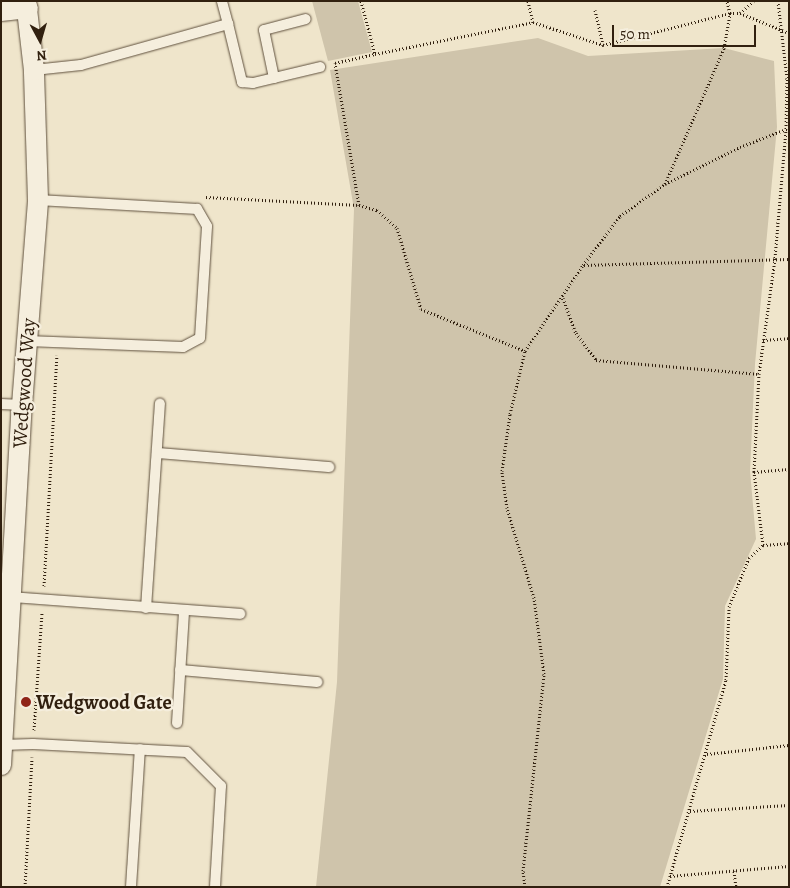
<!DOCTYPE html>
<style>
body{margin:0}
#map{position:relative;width:790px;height:888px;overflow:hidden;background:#efe5cb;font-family:Alegreya,serif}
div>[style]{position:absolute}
.green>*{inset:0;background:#cfc4ab}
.path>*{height:3px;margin-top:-1.5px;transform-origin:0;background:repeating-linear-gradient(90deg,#31200f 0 1px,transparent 0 3.5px)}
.roads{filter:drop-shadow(0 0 1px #60513e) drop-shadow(0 0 1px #60513e)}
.lane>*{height:10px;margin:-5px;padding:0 5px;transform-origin:5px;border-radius:5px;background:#f5eedd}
.street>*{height:20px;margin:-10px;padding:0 10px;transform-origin:10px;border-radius:10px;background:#f5eedd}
.dots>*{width:14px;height:14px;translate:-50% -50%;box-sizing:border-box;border:2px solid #f5eedd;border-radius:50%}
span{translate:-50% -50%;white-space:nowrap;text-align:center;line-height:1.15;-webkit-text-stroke:4.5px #f5eedd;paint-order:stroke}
.street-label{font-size:20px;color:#31200f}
.poi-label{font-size:20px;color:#31200f;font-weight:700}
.left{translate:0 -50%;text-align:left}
.frame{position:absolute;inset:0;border:2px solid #31200f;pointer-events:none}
.north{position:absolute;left:15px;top:15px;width:50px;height:50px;-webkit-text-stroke:4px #f5eedd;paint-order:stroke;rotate:174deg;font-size:14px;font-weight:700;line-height:20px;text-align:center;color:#31200f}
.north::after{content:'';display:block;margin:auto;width:18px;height:22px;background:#31200f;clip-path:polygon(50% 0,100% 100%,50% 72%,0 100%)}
.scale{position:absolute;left:612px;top:25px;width:144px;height:22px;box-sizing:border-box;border:2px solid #31200f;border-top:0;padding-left:6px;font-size:15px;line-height:18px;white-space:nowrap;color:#31200f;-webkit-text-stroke:4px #f5eedd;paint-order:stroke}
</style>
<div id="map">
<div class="green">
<div style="clip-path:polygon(312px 1px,358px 1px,372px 52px,328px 61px)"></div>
<div style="clip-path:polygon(538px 38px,588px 56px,724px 48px,774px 61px,777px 127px,755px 364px,750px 471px,756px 539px,725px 606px,723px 679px,660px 887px,316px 887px,337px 682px,354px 209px,330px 70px)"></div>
</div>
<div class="path">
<div style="left:361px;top:1px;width:55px;rotate:75.2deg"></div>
<div style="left:375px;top:54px;width:161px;rotate:-11.4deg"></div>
<div style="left:533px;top:22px;width:74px;rotate:18.2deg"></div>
<div style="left:603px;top:45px;width:131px;rotate:-14.1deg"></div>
<div style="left:730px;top:13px;width:10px"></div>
<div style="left:740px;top:13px;width:18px;rotate:-41deg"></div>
<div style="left:528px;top:1px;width:22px;rotate:77deg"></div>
<div style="left:595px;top:10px;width:36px;rotate:77deg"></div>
<div style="left:740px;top:13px;width:53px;rotate:22.2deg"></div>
<div style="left:665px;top:184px;width:148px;rotate:-66.5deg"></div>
<div style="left:724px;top:48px;width:36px;rotate:-80deg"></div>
<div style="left:730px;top:13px;width:12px;rotate:-104deg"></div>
<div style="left:206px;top:197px;width:153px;rotate:3deg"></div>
<div style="left:359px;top:205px;width:144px;rotate:-99.6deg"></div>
<div style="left:335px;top:63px;width:41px;rotate:-12.7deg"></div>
<div style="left:359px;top:205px;width:19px;rotate:16deg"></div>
<div style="left:377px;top:210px;width:27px;rotate:42deg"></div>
<div style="left:397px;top:228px;width:84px;rotate:73.5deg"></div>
<div style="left:421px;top:309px;width:112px;rotate:22deg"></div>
<div style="left:584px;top:265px;width:205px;rotate:-1.7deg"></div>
<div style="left:563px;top:298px;width:37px;rotate:70deg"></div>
<div style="left:576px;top:333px;width:34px;rotate:53deg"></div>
<div style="left:596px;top:360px;width:164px;rotate:4.9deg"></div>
<div style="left:763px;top:340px;width:26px;rotate:-4deg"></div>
<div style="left:754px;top:472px;width:35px;rotate:-5deg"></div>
<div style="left:763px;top:545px;width:26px;rotate:-4deg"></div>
<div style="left:44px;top:586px;width:231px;rotate:-86.8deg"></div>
<div style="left:34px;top:730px;width:118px;rotate:-86.1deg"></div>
<div style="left:707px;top:754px;width:82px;rotate:-6.3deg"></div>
<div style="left:690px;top:811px;width:99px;rotate:-3.5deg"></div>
<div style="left:734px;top:871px;width:16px;rotate:83deg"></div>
<div style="left:670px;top:876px;width:119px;rotate:-4.8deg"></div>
<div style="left:25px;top:887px;width:130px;rotate:-86.9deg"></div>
<div style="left:525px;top:887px;width:16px;rotate:-97deg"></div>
<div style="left:523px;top:871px;width:198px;rotate:-83.9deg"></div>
<div style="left:544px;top:674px;width:77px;rotate:-97.5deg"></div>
<div style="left:534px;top:598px;width:94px;rotate:-106.7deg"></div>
<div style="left:507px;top:508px;width:37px;rotate:-98deg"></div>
<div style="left:502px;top:471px;width:58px;rotate:-82deg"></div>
<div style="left:510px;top:414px;width:65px;rotate:-76.6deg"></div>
<div style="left:525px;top:351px;width:104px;rotate:-56deg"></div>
<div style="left:583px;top:265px;width:61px;rotate:-52.9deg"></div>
<div style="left:620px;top:216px;width:55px;rotate:-35.4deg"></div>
<div style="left:665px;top:184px;width:84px;rotate:-26.3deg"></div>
<div style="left:740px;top:147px;width:53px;rotate:-21.2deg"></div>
<div style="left:667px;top:887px;width:215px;rotate:-74.1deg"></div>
<div style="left:726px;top:680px;width:73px;rotate:-87.6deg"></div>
<div style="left:729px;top:607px;width:53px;rotate:-67.8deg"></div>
<div style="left:749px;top:558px;width:19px;rotate:-43deg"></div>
<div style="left:763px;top:545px;width:74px;rotate:-97deg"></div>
<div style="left:754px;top:472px;width:98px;rotate:-87.1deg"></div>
<div style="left:759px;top:374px;width:117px;rotate:-82.1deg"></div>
<div style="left:775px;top:258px;width:129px;rotate:-85.1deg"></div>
<div style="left:786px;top:129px;width:51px;rotate:-88.9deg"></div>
<div style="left:787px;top:78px;width:78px;rotate:-96.7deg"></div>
</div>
<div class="roads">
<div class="lane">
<div style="left:228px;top:24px;width:60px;rotate:76.4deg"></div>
<div style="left:242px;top:82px;width:11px;rotate:5deg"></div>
<div style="left:253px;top:83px;width:69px;rotate:-13.4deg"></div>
<div style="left:34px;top:70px;width:47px;rotate:-6.1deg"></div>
<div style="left:81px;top:65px;width:153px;rotate:-15.6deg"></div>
<div style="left:228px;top:24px;width:24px;rotate:-105deg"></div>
<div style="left:274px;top:78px;width:49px;rotate:-101.8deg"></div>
<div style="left:264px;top:30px;width:43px;rotate:-14.7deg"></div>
<div style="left:27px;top:341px;width:156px;rotate:2.2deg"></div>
<div style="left:183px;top:347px;width:19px;rotate:-28deg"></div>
<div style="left:200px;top:338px;width:112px;rotate:-86.4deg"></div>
<div style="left:207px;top:226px;width:20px;rotate:-120deg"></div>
<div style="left:197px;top:209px;width:159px;rotate:-176.8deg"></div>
<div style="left:1px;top:404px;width:21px;rotate:3deg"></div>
<div style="left:157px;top:453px;width:173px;rotate:4.7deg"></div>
<div style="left:11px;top:597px;width:230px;rotate:4.2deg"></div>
<div style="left:146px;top:608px;width:205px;rotate:-86.1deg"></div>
<div style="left:180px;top:670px;width:138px;rotate:5deg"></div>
<div style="left:177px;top:723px;width:112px;rotate:-86.4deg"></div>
<div style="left:2px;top:745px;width:31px;rotate:-2deg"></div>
<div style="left:33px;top:744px;width:154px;rotate:3deg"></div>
<div style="left:187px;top:752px;width:48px;rotate:45deg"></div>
<div style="left:221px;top:786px;width:101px;rotate:93.4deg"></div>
<div style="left:131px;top:887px;width:138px;rotate:-86.3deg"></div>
</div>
<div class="street">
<div style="left:1px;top:11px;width:27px;rotate:-6deg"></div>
<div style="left:1px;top:765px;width:361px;rotate:-86.7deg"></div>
<div style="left:22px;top:405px;width:206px;rotate:-85.5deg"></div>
<div style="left:38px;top:200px;width:130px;rotate:-91.8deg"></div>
<div style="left:34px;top:70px;width:69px;rotate:-96.6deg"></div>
</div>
</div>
<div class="dots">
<div style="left:26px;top:702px;background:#8f2418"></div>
</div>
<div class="street-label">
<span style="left:24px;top:383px;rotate:-86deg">Wedgwood Way</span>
</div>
<div class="poi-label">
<span class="left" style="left:36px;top:702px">Wedgwood Gate</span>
</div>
<div class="frame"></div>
<div class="north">N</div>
<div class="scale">50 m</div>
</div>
